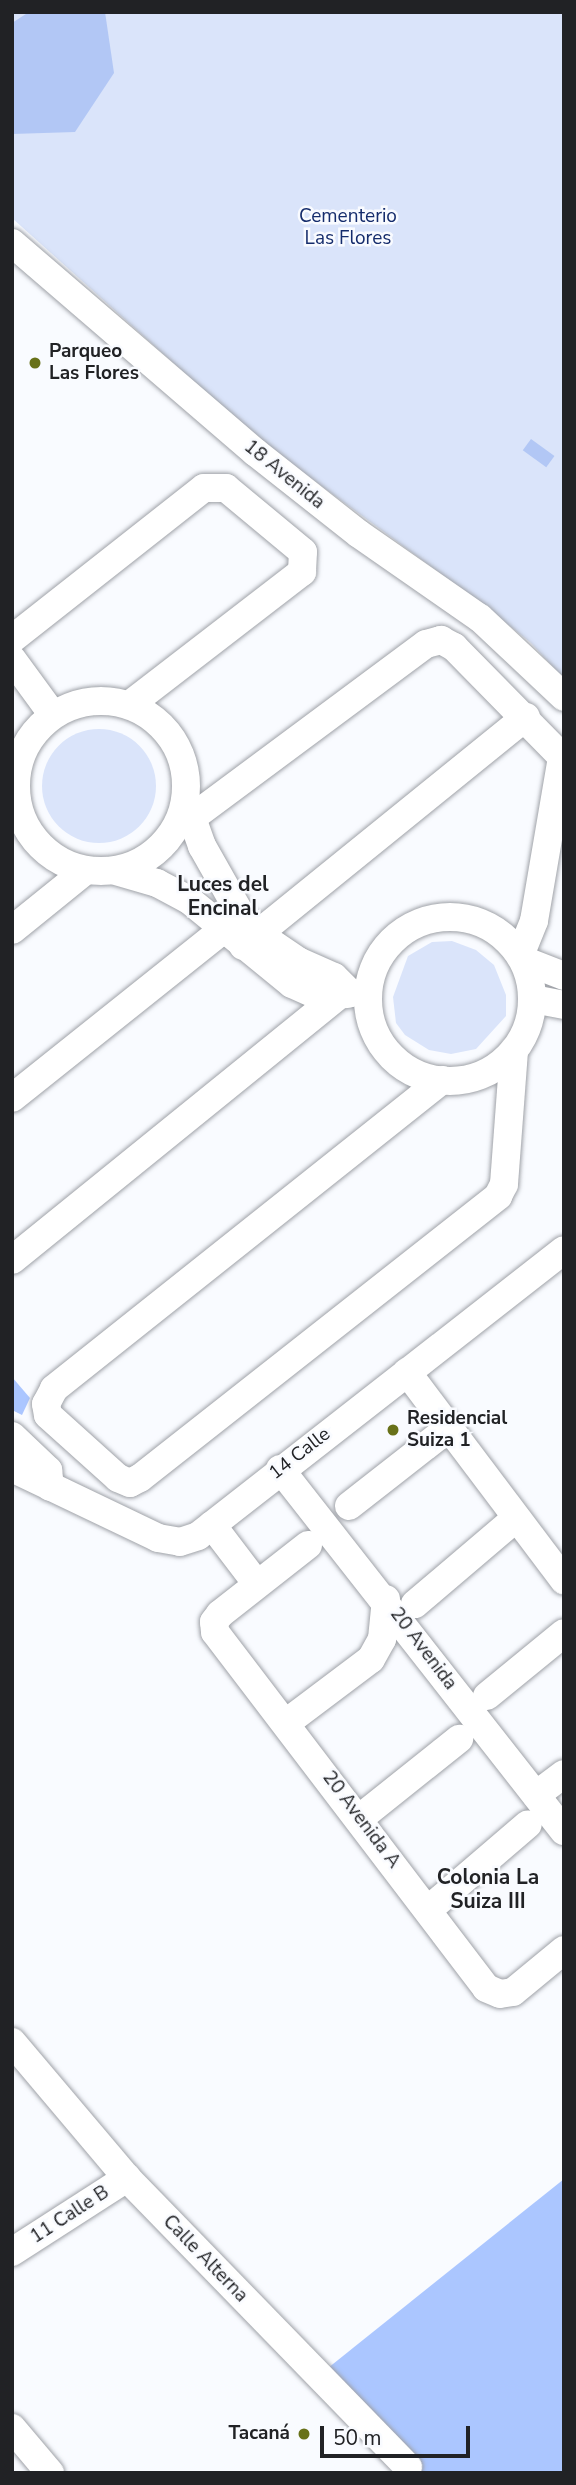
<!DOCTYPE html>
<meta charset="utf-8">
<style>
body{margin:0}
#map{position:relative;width:576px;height:2485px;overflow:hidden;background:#f9fbff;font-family:"Nunito Sans",sans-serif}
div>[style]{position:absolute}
.green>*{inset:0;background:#dae4fa}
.round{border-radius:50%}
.forest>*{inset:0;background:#abc6ff}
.water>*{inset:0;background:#b2c7f5;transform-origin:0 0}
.roads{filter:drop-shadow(0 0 2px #9fa2a8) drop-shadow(0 0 2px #9fa2a8)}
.minor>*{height:28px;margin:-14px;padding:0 14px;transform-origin:14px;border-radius:14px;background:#fff}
.minor>.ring{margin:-14px;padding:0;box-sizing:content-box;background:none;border:28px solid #fff;border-radius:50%}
.dots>*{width:19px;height:19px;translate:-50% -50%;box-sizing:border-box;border:4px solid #f9fbff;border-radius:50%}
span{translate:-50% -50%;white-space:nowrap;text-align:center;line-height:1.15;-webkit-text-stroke:5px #f9fbff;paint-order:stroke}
.park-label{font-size:19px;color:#152c6c}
.poi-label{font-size:19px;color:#212225;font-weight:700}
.left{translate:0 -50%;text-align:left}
.right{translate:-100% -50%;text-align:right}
.street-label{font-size:19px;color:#212225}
.neighbourhood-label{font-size:21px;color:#212225;font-weight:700}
.frame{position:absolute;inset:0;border:14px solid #212225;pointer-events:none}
.scale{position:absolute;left:320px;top:2426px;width:150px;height:32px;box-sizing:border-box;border:4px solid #212225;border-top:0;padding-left:9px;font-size:21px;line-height:24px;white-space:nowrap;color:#212225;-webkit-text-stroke:5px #f9fbff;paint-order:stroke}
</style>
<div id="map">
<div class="green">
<div style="clip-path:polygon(12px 12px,564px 12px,564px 679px,531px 643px,486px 607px,259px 440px,12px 218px)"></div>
<div class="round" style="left:42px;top:729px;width:114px;height:114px"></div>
<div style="clip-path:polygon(452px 941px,476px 950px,494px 965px,506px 995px,506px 1016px,476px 1049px,451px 1054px,429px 1050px,405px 1035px,396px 1023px,393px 997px,408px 956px,432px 942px)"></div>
</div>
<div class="forest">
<div style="clip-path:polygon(12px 1377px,30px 1398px,22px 1415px,12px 1410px)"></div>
<div style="clip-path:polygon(564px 2179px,564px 2473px,421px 2473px,323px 2372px)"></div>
</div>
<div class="water">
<div style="clip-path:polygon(29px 12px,105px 12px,114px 73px,75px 132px,12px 134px,12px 23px)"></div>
<div style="left:531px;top:439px;width:29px;height:14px;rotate:36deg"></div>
</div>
<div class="roads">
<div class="minor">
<div style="left:12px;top:243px;width:321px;rotate:40.7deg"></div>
<div style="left:255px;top:452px;width:132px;rotate:38.3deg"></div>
<div style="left:359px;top:534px;width:147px;rotate:34.8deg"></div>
<div style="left:480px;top:618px;width:115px;rotate:43.2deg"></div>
<div style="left:12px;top:639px;width:244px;rotate:-38.2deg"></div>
<div style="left:204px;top:488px;width:22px"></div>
<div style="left:226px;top:488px;width:100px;rotate:39.7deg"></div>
<div style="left:303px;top:552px;width:20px;rotate:93deg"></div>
<div style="left:302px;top:572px;width:218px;rotate:142.4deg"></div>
<div style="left:12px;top:659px;width:69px;rotate:53.8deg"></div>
<div class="ring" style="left:16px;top:701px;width:142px;height:142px"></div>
<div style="left:186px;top:801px;width:48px;rotate:70.4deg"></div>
<div style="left:202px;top:846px;width:79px;rotate:60.5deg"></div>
<div style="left:241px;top:915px;width:24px;rotate:48deg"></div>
<div style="left:257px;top:933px;width:50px;rotate:34.3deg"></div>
<div style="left:298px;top:961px;width:39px;rotate:24deg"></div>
<div style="left:334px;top:977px;width:23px;rotate:45deg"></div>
<div style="left:193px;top:817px;width:290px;rotate:-36.6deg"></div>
<div style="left:426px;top:644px;width:16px;rotate:-15deg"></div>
<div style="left:441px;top:640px;width:15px;rotate:28deg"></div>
<div style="left:454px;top:647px;width:154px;rotate:45.5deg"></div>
<div style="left:562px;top:757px;width:166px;rotate:99.7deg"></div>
<div style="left:534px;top:921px;width:37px;rotate:112deg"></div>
<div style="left:116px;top:871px;width:43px;rotate:16.3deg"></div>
<div style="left:157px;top:883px;width:36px;rotate:28deg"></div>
<div style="left:189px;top:900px;width:133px;rotate:39.2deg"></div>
<div style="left:292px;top:984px;width:30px;rotate:24deg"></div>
<div style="left:319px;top:996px;width:28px;rotate:-4deg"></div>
<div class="ring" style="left:368px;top:917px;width:136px;height:136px"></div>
<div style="left:12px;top:930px;width:94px;rotate:-38.9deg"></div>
<div style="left:243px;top:946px;width:364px;rotate:-39deg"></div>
<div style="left:523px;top:960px;width:44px;rotate:21.3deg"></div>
<div style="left:533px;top:999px;width:32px;rotate:11deg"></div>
<div style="left:442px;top:1080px;width:496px;rotate:141.5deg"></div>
<div style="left:54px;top:1389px;width:17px;rotate:118deg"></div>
<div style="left:46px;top:1404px;width:11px;rotate:80deg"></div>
<div style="left:48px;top:1415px;width:94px;rotate:42deg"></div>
<div style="left:118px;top:1478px;width:13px;rotate:23deg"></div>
<div style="left:130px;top:1483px;width:11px;rotate:-27deg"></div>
<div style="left:140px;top:1478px;width:456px;rotate:-38.2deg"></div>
<div style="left:498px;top:1196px;width:13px;rotate:-63deg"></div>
<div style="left:504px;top:1184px;width:134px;rotate:-85.7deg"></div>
<div style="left:12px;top:1098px;width:293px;rotate:-38.6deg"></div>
<div style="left:12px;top:1260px;width:416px;rotate:-39deg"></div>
<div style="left:407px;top:1372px;width:261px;rotate:53deg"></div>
<div style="left:12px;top:1436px;width:50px;rotate:43.4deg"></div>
<div style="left:48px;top:1470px;width:17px;rotate:83deg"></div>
<div style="left:12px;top:1468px;width:162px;rotate:25.6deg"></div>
<div style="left:158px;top:1538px;width:22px;rotate:10deg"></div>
<div style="left:180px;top:1542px;width:19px;rotate:-18deg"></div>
<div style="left:198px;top:1536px;width:464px;rotate:-38deg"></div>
<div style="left:280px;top:1469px;width:460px;rotate:51.9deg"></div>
<div style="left:349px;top:1506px;width:127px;rotate:-38deg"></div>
<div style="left:212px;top:1525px;width:74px;rotate:52.7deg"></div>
<div style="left:308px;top:1545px;width:112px;rotate:141.9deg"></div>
<div style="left:220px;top:1614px;width:10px;rotate:127deg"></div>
<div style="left:214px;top:1622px;width:10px;rotate:84deg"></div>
<div style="left:215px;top:1632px;width:447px;rotate:52.7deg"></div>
<div style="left:486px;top:1988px;width:15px;rotate:23deg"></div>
<div style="left:500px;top:1994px;width:13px;rotate:-9deg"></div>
<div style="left:513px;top:1992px;width:66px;rotate:-39.5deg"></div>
<div style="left:415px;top:1604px;width:133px;rotate:-40.4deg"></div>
<div style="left:487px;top:1696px;width:99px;rotate:-39.3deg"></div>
<div style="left:286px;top:1723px;width:106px;rotate:-37deg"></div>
<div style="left:371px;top:1659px;width:23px;rotate:-61deg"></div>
<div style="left:382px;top:1639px;width:40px;rotate:-84.3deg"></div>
<div style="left:536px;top:1795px;width:35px;rotate:-37deg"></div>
<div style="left:360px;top:1818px;width:127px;rotate:-38.6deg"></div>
<div style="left:429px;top:1909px;width:130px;rotate:-40.6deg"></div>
<div style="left:12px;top:2042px;width:178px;rotate:49.8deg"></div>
<div style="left:127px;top:2178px;width:403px;rotate:45.8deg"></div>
<div style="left:12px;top:2252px;width:137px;rotate:-32.8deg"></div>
<div style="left:12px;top:2428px;width:59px;rotate:49.8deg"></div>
</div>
</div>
<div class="dots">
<div style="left:35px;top:363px;background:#687119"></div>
<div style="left:393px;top:1430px;background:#687119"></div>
<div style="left:304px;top:2434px;background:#687119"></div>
</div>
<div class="park-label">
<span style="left:348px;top:228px">Cementerio<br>Las Flores</span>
</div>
<div class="poi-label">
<span class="left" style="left:49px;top:363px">Parqueo<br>Las Flores</span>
<span class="left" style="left:407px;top:1430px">Residencial<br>Suiza 1</span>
<span class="right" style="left:290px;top:2434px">Tacaná</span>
</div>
<div class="street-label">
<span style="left:284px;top:475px;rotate:39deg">18 Avenida</span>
<span style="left:300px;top:1454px;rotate:-38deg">14 Calle</span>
<span style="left:423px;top:1649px;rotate:53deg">20 Avenida</span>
<span style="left:361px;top:1820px;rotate:53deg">20 Avenida A</span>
<span style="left:70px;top:2215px;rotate:-33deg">11 Calle B</span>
<span style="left:205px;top:2259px;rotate:46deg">Calle Alterna</span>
</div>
<div class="neighbourhood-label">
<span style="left:223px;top:896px">Luces del<br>Encinal</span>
<span style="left:488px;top:1889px">Colonia La<br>Suiza III</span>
</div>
<div class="frame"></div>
<div class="scale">50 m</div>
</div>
